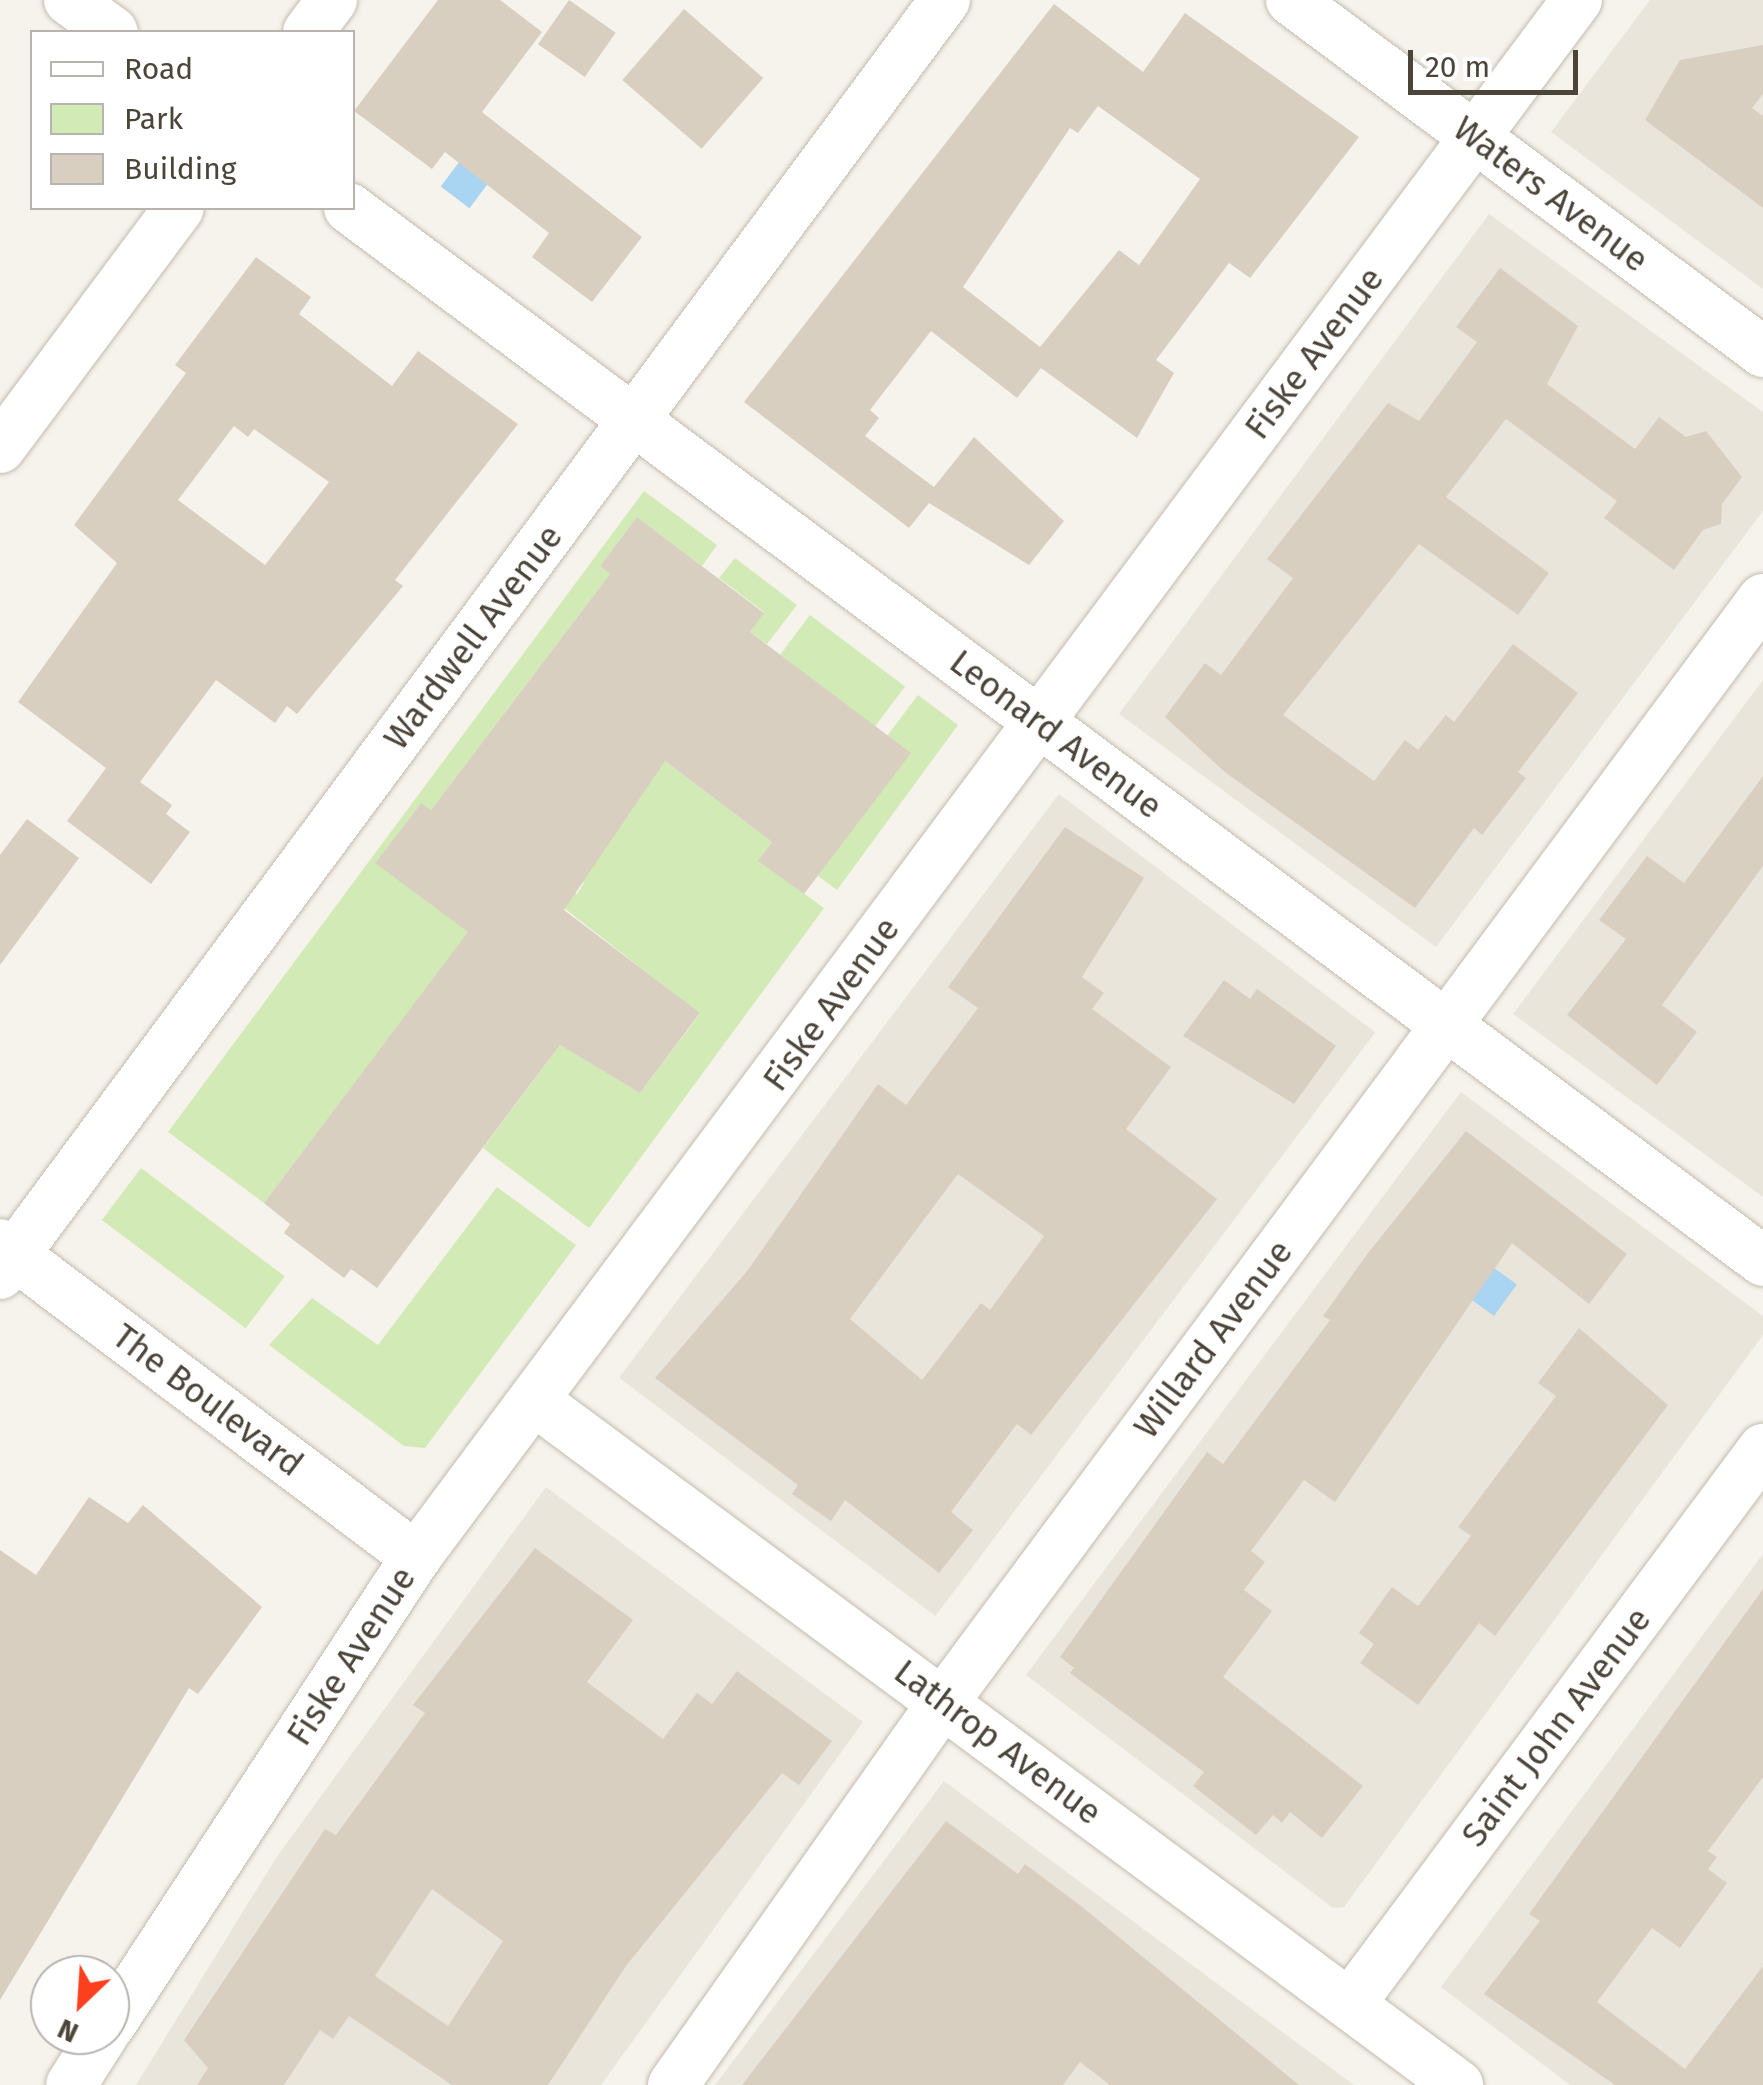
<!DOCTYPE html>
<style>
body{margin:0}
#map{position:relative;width:1763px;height:2085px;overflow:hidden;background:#f6f3ec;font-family:"Fira Sans",sans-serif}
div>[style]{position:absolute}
.residential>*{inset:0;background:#eae5da;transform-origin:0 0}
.green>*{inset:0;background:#d2eab5;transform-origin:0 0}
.water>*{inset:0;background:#a9d4f2;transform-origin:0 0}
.building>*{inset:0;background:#d8cfc1;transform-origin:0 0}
.roads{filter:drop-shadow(0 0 2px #c2bbae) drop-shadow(0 0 2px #c2bbae)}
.minor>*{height:50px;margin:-25px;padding:0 25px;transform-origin:25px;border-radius:25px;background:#fff}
span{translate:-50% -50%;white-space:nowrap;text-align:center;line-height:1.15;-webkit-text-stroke:9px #fff;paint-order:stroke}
.street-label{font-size:35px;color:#4b4439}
.legend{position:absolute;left:30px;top:30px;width:325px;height:180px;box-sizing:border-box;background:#fff;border:2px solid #b7b4b0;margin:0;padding:12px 18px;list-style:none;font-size:30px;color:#4b4439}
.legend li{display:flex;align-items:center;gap:20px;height:50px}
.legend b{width:50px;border:2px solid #b7b4b0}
.north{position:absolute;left:30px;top:1955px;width:100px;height:100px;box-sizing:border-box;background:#fff;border:2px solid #b7b4b0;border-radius:50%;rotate:205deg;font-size:28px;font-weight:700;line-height:40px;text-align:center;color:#4b4439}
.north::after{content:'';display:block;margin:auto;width:35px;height:45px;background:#fc3f1d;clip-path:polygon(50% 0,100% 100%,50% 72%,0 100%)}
.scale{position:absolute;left:1408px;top:50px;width:170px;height:45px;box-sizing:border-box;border:5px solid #4b4439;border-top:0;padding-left:12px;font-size:30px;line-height:35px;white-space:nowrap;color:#4b4439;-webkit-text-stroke:8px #fff;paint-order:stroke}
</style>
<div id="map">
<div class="residential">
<div style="clip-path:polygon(1650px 0,1763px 0,1763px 289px,1551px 132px)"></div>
<div style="clip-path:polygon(1489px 214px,1763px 412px,1763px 511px,1436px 947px,1119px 714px)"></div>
<div style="clip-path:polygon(1763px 680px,1763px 1197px,1513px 1014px)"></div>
<div style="left:1059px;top:794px;width:396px;height:731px;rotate:37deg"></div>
<div style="clip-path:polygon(1461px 1092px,1763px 1316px,1763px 1335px,1344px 1907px,1333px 1908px,1026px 1675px)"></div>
<div style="clip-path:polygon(546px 1487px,863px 1722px,601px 2085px,136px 2085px,276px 1858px)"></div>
<div style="clip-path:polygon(1763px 1554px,1763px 2085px,1570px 2085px,1441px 1987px)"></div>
<div style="clip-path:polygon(944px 1781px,1354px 2085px,715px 2085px)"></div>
</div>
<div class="green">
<div style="clip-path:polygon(644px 491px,717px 545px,702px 566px,637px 517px,600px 566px,610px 574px,431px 810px,420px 804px,376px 862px,437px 909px,516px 952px,458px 946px,264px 1203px,168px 1132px)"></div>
<div style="clip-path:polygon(735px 558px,797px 605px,767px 644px,750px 632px,764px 612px,719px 578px)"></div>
<div style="left:810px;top:615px;width:119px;height:50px;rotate:37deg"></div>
<div style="clip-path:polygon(918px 695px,958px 725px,837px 890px,818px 876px,887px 736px)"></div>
<div style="clip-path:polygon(657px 755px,772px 842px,759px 861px,824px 908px,589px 1228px,483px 1148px,560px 1045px,640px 1093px,700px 1014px,550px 897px,560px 883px,577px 894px,584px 883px,569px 871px)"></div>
<div style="left:141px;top:1168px;width:180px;height:65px;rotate:37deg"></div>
<div style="clip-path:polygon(497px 1187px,576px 1245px,425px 1448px,404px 1446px,269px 1345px,312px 1298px,378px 1345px)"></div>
</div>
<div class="water">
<div style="left:484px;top:129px;width:36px;height:72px;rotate:37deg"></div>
<div style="left:1457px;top:1241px;width:74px;height:39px;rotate:36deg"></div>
</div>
<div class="building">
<div style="clip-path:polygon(438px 0,500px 0,542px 32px,482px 112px,642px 237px,592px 302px,532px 257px,549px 233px,445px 152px,432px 169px,354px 111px)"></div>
<div style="left:569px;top:0;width:57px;height:54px;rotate:35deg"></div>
<div style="clip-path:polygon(evenodd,1054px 4px,1143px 72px,1185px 13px,1359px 137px,1250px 278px,1229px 263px,1156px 360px,1174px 373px,1137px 438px,1041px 368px,1017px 398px,931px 331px,870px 410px,879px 418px,865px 436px,934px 487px,974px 437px,1064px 521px,1029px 565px,929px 503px,909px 528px,744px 402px,1054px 4px,1098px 106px,1200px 179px,1139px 265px,1119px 250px,1040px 347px,963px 287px,1070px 128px,1078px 133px,1098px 106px)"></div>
<div style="left:684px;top:9px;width:105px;height:94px;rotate:41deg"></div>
<div style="clip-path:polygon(1763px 45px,1763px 94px,1752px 108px,1763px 116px,1763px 208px,1645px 120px,1680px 60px)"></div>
<div style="clip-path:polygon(evenodd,256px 257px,311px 297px,299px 314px,392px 386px,418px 351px,518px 424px,395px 580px,403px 586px,297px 714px,287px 706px,275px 723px,216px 680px,140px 782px,172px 805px,166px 814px,190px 832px,151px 884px,67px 821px,106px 768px,18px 702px,117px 563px,74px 525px,186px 373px,175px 365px,256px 257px,234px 426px,248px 437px,254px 429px,329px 482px,265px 565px,178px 500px,234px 426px)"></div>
<div style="clip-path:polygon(1500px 268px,1578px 326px,1547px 384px,1635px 449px,1659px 417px,1686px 437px,1706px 431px,1742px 477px,1722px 504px,1721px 524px,1703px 530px,1674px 570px,1604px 518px,1617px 501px,1506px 419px,1446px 497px,1549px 573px,1518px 615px,1419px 544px,1283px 715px,1374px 781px,1405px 740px,1418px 750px,1446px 715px,1454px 722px,1513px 644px,1578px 693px,1518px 772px,1526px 778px,1482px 835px,1474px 828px,1415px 908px,1226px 773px,1165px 717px,1205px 663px,1221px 675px,1293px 578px,1267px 559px,1388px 403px,1419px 421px,1477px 342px,1456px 327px)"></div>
<div style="clip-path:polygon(637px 517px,764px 613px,750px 632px,911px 753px,804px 894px,758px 861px,772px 842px,665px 761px,564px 910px,700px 1013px,640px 1093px,560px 1045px,377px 1288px,351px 1269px,344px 1278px,284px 1233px,290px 1224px,264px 1203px,468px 932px,375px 863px,421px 803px,431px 810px,610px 574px,600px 566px)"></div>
<div style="clip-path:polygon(1763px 776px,1763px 866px,1662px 1005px,1697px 1032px,1657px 1085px,1567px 1015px,1626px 939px,1599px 920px,1647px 856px,1684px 883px)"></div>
<div style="clip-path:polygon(27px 819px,79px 858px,0 965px,0 855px)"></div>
<div style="clip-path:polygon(evenodd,1065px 827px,1144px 878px,1082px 977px,1104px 993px,1092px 1009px,1171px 1067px,1126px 1129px,1217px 1199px,1031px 1435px,1017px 1424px,951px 1512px,973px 1530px,939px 1573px,845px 1500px,831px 1521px,792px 1494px,798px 1485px,655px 1378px,748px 1270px,878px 1084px,906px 1105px,978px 1008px,948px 987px,1065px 827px,958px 1174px,1044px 1236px,990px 1310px,981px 1303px,922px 1380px,850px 1319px,958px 1174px)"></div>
<div style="clip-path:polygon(1224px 980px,1250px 999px,1257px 989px,1336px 1046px,1294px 1104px,1183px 1036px)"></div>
<div style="clip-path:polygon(1466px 1131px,1627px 1254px,1589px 1304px,1512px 1243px,1335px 1502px,1304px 1480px,1251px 1551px,1265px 1562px,1244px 1590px,1272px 1611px,1223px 1677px,1363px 1786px,1322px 1838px,1290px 1812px,1282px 1823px,1273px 1815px,1256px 1835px,1193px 1786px,1204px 1772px,1070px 1673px,1074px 1668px,1060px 1657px,1207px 1452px,1223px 1464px,1330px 1320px,1323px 1316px,1368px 1253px)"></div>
<div style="clip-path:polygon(1579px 1328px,1668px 1405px,1495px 1636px,1479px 1623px,1418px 1705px,1360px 1663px,1374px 1644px,1359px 1633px,1392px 1587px,1418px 1606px,1471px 1536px,1458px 1527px,1556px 1396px,1538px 1383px)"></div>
<div style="clip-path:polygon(89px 1497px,128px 1523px,143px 1505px,262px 1607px,198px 1694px,189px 1688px,0 2000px,0 1550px,36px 1575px)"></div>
<div style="clip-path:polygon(evenodd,535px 1548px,633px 1620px,587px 1682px,663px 1739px,697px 1693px,712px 1704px,737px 1671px,832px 1741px,799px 1785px,782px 1773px,626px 1966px,548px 2085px,452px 2085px,349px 2016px,333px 2039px,320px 2030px,284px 2085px,197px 2085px,208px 2068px,184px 2040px,325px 1829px,336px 1835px,425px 1713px,413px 1705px,535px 1548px,432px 1889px,503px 1941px,448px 2026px,375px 1976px,432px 1889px)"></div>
<div style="clip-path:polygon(1763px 1589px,1763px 1777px,1708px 1851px,1717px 1857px,1708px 1869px,1727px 1883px,1680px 1948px,1652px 1928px,1597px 2002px,1685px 2069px,1763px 1966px,1763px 2085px,1615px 2085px,1484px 1994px,1540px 1921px,1529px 1914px)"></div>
<div style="clip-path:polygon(946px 1821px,1018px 1874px,1025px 1864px,1081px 1906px,1299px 2085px,1110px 2085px,1080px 2062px,1063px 2085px,742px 2085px)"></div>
</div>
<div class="roads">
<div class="minor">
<div style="left:69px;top:0;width:54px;rotate:36deg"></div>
<div style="left:1291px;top:0;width:589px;rotate:36.71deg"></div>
<div style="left:308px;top:32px;width:40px;rotate:-53deg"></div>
<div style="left:349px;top:208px;width:1763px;rotate:36.67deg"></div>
<div style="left:0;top:448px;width:299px;rotate:-53.3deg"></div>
<div style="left:0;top:1244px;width:521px;rotate:36.96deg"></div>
<div style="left:0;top:1274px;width:1586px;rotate:-53.43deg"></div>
<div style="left:535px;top:1401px;width:1149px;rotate:36.54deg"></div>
<div style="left:1350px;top:2004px;width:692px;rotate:-53.35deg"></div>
<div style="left:110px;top:2025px;width:559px;rotate:-56.82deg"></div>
<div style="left:416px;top:1557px;width:1942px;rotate:-53.29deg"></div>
<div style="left:71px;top:2085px;width:59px;rotate:-57.4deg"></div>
<div style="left:673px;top:2085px;width:470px;rotate:-54.8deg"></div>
<div style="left:944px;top:1701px;width:1373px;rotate:-53.38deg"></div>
</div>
</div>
<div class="street-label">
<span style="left:1551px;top:194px;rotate:37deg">Waters Avenue</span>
<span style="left:1314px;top:353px;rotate:-53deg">Fiske Avenue</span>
<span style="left:473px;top:637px;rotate:-53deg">Wardwell Avenue</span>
<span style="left:1056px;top:734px;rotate:37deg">Leonard Avenue</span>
<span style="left:831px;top:1004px;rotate:-54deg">Fiske Avenue</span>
<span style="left:1213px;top:1339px;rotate:-53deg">Willard Avenue</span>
<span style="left:208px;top:1400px;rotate:37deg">The Boulevard</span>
<span style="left:351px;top:1656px;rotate:-57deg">Fiske Avenue</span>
<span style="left:1556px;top:1727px;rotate:-53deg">Saint John Avenue</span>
<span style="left:998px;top:1742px;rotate:37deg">Lathrop Avenue</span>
</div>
<ul class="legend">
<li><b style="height:12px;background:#fff"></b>Road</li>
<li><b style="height:28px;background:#d2eab5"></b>Park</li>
<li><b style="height:28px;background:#d8cfc1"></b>Building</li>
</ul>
<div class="north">N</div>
<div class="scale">20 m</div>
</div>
